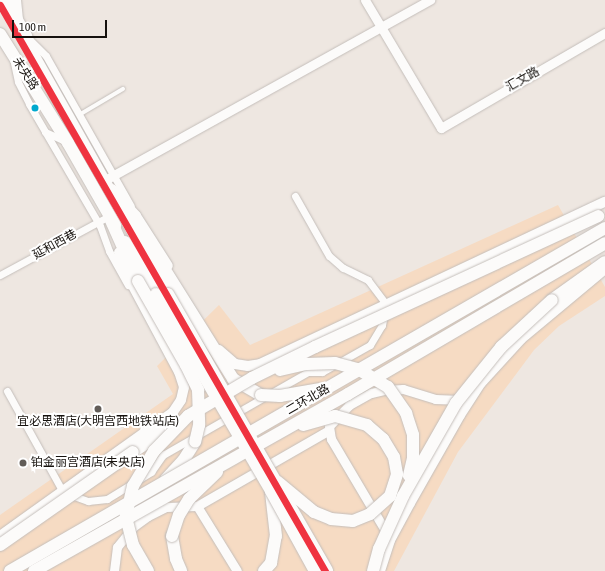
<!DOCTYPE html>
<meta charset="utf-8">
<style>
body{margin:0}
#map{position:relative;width:605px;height:571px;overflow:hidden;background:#eee7e1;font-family:"Asap Condensed","Noto Sans SC",sans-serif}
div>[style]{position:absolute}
.green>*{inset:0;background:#f6dbc3}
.roads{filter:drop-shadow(0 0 1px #c4beba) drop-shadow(0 0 1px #c4beba)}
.service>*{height:3.5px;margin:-1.75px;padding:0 1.75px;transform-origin:1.75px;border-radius:1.75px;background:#fcfbfa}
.minor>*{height:7px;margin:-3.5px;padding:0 3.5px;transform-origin:3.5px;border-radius:3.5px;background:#fcfbfa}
.tertiary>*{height:9px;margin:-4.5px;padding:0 4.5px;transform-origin:4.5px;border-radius:4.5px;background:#fcfbfa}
.secondary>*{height:10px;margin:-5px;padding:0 5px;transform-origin:5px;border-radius:5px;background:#fcfbfa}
.primary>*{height:12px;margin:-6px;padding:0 6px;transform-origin:6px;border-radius:6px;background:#fcfbfa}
.trunk>*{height:12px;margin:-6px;padding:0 6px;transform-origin:6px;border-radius:6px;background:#fcfbfa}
.bridges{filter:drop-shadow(0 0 1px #c4beba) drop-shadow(0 0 1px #c4beba)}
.primary-bridge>*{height:12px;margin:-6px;padding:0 6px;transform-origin:6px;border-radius:6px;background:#fcfbfa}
.trunk-bridge>*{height:12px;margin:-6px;padding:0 6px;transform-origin:6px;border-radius:6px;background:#fcfbfa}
.metro-1>*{height:7px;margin:-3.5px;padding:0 3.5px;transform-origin:3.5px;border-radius:3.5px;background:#ef3340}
.dots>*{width:11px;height:11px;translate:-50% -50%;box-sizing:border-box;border:2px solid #fff;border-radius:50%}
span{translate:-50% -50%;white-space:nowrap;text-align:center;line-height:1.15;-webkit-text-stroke:4px #fff;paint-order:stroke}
.street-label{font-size:12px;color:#16120e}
.poi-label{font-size:12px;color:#16120e}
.left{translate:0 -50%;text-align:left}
.scale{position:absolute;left:12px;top:20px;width:95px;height:18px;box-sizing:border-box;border:2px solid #16120e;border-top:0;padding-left:5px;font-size:12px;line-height:14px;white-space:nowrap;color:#16120e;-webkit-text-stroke:3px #fff;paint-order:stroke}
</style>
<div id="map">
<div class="green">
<div style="clip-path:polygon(558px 205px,605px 287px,605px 296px,559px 326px,534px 350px,458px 452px,394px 571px,0 571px,0 515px,173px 394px,157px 366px,219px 305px,250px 345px)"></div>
</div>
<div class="roads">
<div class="service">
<div style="left:79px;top:115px;width:51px;rotate:-30.6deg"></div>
</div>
<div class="minor">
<div style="left:31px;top:41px;width:21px;rotate:45deg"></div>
<div style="left:46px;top:56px;width:172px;rotate:60.5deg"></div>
<div style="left:14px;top:63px;width:19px;rotate:78deg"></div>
<div style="left:18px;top:82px;width:25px;rotate:63deg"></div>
<div style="left:29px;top:104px;width:141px;rotate:59.8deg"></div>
<div style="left:100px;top:226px;width:27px;rotate:70deg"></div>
<div style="left:109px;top:251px;width:39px;rotate:61deg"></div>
<div style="left:45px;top:132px;width:24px;rotate:24deg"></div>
<div style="left:0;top:275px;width:124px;rotate:-28.4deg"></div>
<div style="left:7px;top:391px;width:115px;rotate:61deg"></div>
<div style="left:63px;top:492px;width:27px;rotate:20deg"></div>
<div style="left:88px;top:501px;width:19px;rotate:-6deg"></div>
<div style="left:107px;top:499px;width:52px;rotate:-31.5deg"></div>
<div style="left:151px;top:472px;width:21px;rotate:-55deg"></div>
<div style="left:163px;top:455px;width:167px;rotate:-29.8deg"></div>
<div style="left:308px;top:372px;width:14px"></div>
<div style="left:322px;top:372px;width:55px;rotate:-29.4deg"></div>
<div style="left:370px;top:345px;width:23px;rotate:-59deg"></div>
<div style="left:382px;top:325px;width:21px;rotate:-79deg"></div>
<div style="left:386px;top:304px;width:30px;rotate:-127deg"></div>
<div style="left:368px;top:280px;width:28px;rotate:-154deg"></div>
<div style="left:343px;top:268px;width:18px;rotate:-139deg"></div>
<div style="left:329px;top:256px;width:69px;rotate:-119.5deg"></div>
</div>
<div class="tertiary">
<div style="left:16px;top:0;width:18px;rotate:84deg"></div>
<div style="left:365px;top:0;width:149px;rotate:59.3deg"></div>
<div style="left:441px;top:128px;width:190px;rotate:-30.1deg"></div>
<div style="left:105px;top:180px;width:372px;rotate:-29deg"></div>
<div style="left:197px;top:506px;width:76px;rotate:58.4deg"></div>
<div style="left:389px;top:537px;width:114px;rotate:-120.6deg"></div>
<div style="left:331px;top:439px;width:13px;rotate:-99deg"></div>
<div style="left:329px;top:426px;width:29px;rotate:-46deg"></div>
<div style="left:349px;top:405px;width:25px;rotate:-29deg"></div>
<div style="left:371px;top:393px;width:13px;rotate:-13deg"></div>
<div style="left:384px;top:390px;width:19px;rotate:-3deg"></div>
<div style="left:403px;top:389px;width:34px;rotate:17deg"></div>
<div style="left:435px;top:399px;width:27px;rotate:2deg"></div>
<div style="left:114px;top:571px;width:24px;rotate:-83deg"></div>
<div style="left:117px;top:547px;width:27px;rotate:-51deg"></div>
<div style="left:134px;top:526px;width:17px;rotate:-36deg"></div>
<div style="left:148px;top:516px;width:20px;rotate:-27deg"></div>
<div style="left:166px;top:507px;width:31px;rotate:-2deg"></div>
<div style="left:197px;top:506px;width:152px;rotate:-29.9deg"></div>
</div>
<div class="secondary">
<div style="left:112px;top:189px;width:36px;rotate:48deg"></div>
<div style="left:136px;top:216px;width:59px;rotate:57.4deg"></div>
<div style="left:219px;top:350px;width:21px;rotate:41deg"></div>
<div style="left:235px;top:364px;width:13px;rotate:9deg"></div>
<div style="left:248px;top:366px;width:12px;rotate:-9deg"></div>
<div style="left:260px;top:364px;width:381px;rotate:-25.2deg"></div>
<div style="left:0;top:536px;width:213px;rotate:-35.6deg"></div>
<div style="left:173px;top:412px;width:14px;rotate:-56deg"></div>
<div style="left:181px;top:400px;width:13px;rotate:-77deg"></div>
<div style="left:184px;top:387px;width:16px;rotate:-108deg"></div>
<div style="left:179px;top:372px;width:102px;rotate:-118.1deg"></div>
<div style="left:131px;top:282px;width:32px;rotate:-112deg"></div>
<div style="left:380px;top:571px;width:33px;rotate:-72deg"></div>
<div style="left:390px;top:540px;width:42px;rotate:-61.6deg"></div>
<div style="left:410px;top:503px;width:101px;rotate:-60.4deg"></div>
<div style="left:460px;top:415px;width:38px;rotate:-57deg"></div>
<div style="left:481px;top:383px;width:59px;rotate:-47.7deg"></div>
<div style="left:521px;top:339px;width:109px;rotate:-39.8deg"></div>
</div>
<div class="primary">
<div style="left:6px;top:0;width:41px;rotate:60.9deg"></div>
<div style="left:26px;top:36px;width:24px;rotate:68deg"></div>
<div style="left:35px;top:58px;width:271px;rotate:60.6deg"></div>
<div style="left:0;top:34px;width:128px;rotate:58deg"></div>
<div style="left:68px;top:143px;width:95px;rotate:60.2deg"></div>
<div style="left:125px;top:242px;width:61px;rotate:59.2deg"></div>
</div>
<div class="trunk">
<div style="left:121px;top:210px;width:65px;rotate:53.1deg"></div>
<div style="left:160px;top:262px;width:138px;rotate:58deg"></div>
<div style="left:233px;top:379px;width:32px;rotate:30deg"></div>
<div style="left:109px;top:216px;width:71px;rotate:66deg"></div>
<div style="left:552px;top:300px;width:65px;rotate:-35.6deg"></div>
<div style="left:133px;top:452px;width:54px;rotate:-33.7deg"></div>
<div style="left:166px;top:479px;width:25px;rotate:-47deg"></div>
<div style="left:183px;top:461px;width:22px;rotate:-58deg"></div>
<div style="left:172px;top:536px;width:23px;rotate:80deg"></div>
<div style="left:176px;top:559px;width:13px;rotate:67deg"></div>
<div style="left:264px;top:571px;width:11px;rotate:-49deg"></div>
<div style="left:271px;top:563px;width:27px;rotate:-80deg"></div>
<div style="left:276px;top:536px;width:44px;rotate:-96.5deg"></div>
</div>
</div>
<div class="bridges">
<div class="primary-bridge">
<div style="left:156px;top:294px;width:228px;rotate:59.7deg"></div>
<div style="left:271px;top:491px;width:91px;rotate:61.2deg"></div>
<div style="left:168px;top:294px;width:319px;rotate:60.1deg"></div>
</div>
<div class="trunk-bridge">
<div style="left:138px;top:281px;width:97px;rotate:60.3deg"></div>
<div style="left:186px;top:365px;width:28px;rotate:64deg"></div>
<div style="left:198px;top:390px;width:35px;rotate:88deg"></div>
<div style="left:199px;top:425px;width:17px;rotate:103deg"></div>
<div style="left:280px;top:370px;width:28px;rotate:-13deg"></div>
<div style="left:307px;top:364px;width:28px;rotate:-2deg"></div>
<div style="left:335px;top:363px;width:24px;rotate:15deg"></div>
<div style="left:358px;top:369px;width:35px;rotate:31deg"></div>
<div style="left:388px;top:387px;width:32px;rotate:55deg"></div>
<div style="left:406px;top:413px;width:23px;rotate:72deg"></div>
<div style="left:413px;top:435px;width:23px;rotate:90deg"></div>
<div style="left:413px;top:458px;width:18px;rotate:103deg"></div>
<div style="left:261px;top:395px;width:19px;rotate:3deg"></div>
<div style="left:280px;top:396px;width:41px;rotate:-9.9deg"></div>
<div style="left:278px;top:482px;width:47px;rotate:39.8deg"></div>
<div style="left:314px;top:512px;width:18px;rotate:22deg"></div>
<div style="left:331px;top:519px;width:22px;rotate:5deg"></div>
<div style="left:353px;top:521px;width:18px;rotate:-22deg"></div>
<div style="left:370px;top:514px;width:27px;rotate:-42deg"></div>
<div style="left:390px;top:496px;width:23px;rotate:-72deg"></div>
<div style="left:397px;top:474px;width:17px;rotate:-100deg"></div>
<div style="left:394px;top:457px;width:21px;rotate:-121deg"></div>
<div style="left:383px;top:439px;width:21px;rotate:-139deg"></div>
<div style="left:367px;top:425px;width:33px;rotate:-164deg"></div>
<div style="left:335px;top:416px;width:33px;rotate:164deg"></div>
<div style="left:172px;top:536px;width:22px;rotate:-72deg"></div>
<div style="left:179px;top:515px;width:19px;rotate:-58deg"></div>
<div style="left:189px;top:499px;width:39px;rotate:-44deg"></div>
<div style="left:0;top:545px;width:162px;rotate:-35deg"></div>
<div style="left:10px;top:571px;width:687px;rotate:-29.96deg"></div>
<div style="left:34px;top:571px;width:360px;rotate:-29.4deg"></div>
<div style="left:348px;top:394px;width:298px;rotate:-30.4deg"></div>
<div style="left:148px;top:571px;width:30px;rotate:-120deg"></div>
<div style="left:133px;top:545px;width:30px;rotate:-104deg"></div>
<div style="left:126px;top:516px;width:31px;rotate:-77deg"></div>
<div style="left:133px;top:486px;width:41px;rotate:-59deg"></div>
<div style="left:154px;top:451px;width:49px;rotate:-45.8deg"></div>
<div style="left:188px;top:416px;width:74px;rotate:-30.7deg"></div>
<div style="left:252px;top:378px;width:70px;rotate:-26.2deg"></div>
<div style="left:315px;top:347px;width:312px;rotate:-24.8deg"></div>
<div style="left:373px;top:571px;width:23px;rotate:-75deg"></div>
<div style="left:379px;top:549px;width:58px;rotate:-65.6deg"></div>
<div style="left:403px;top:496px;width:107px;rotate:-60.3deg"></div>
<div style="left:456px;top:403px;width:72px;rotate:-51.2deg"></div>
<div style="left:501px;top:347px;width:69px;rotate:-42.7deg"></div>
</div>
</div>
<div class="metro-1">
<div style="left:0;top:5px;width:653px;rotate:60.14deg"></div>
</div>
<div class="dots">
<div style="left:35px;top:108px;background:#00a9ce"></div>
<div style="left:98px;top:409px;background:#625d58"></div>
<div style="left:23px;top:463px;background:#625d58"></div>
</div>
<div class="street-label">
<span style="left:25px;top:74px;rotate:57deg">未央路</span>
<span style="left:523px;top:80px;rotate:-30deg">汇文路</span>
<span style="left:55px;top:245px;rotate:-29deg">延和西巷</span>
<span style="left:308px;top:400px;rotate:-30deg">二环北路</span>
</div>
<div class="poi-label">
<span style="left:98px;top:422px">宜必思酒店(大明宫西地铁站店)</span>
<span class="left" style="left:31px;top:463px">铂金丽宫酒店(未央店)</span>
</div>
<div class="scale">100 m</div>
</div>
